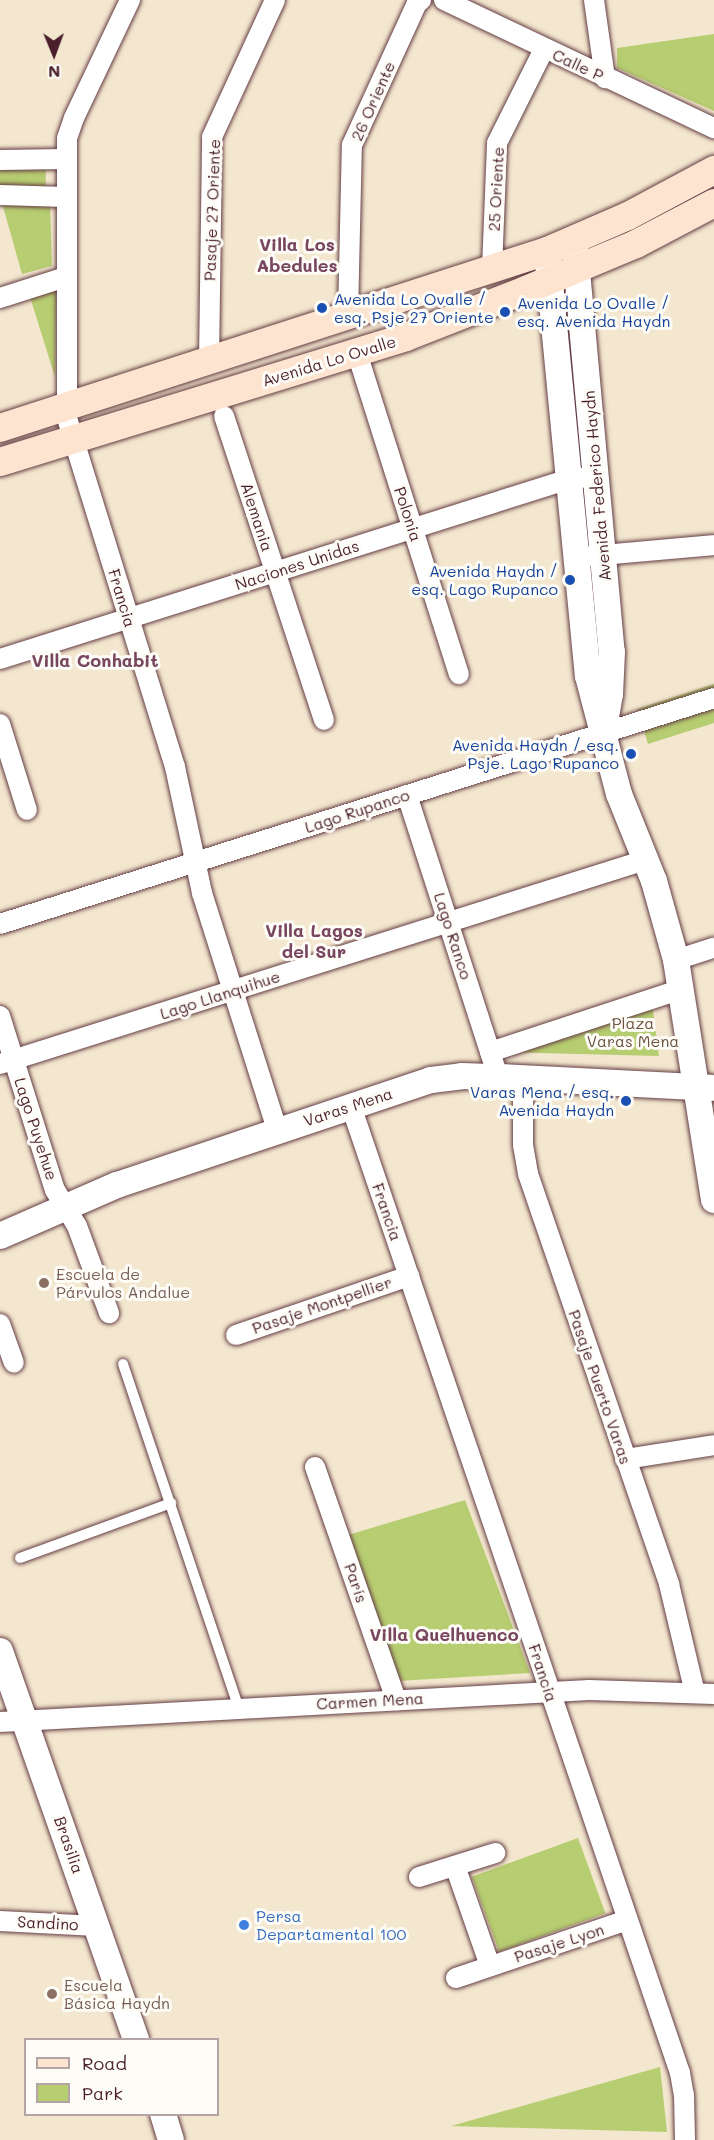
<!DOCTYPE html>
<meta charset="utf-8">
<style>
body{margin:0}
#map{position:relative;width:714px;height:2140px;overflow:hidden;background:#f4e7cf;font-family:Mali,sans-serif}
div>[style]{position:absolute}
.green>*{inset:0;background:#b7cd71;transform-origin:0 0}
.roads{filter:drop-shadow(0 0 2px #643d44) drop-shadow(0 0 2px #643d44)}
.service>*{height:10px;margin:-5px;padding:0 5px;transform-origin:5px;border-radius:5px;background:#fff}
.minor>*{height:20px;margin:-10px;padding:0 10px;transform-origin:10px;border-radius:10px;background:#fff}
.tertiary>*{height:26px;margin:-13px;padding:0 13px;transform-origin:13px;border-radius:13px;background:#fff}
.secondary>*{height:28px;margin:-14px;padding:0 14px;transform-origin:14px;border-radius:14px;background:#fde4d1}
.dots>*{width:16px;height:16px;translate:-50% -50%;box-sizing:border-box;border:3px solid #fdfcf7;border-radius:50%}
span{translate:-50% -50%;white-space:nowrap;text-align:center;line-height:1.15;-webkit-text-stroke:6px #fdfcf7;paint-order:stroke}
.street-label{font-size:16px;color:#4a1f2b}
.transit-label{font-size:16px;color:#164399}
.left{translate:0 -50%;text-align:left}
.right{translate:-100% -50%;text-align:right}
.park-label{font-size:16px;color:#6b5340}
.education-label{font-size:16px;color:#785e54}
.shop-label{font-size:16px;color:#366cbe}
.neighbourhood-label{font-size:18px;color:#78465e;font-weight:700}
.legend{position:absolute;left:24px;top:2038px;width:195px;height:78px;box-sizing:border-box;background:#fdfcf7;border:2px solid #b5a4a5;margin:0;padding:8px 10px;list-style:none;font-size:18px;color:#4a1f2b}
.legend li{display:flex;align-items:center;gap:12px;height:30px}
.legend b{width:30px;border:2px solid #b5a4a5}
.north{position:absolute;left:24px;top:24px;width:60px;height:60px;-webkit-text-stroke:4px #fdfcf7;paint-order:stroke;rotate:179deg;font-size:16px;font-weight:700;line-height:24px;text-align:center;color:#4a1f2b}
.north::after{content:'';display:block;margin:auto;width:21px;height:27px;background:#4a1f2b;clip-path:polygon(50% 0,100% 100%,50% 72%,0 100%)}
</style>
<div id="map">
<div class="green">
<div style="clip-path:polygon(714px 34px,714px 111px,617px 68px,617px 48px)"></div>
<div style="left:0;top:166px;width:46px;height:22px;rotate:1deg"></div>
<div style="clip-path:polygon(2px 203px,50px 204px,52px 266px,22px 274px)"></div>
<div style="clip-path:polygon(56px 291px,55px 377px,30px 297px)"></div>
<div style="clip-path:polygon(714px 684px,714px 723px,648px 744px,637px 709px)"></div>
<div style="clip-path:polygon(652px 1003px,659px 1056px,500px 1052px)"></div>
<div style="clip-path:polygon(465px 1500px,530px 1673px,398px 1681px,348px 1535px)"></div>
<div style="left:578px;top:1838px;width:80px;height:113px;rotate:70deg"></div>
<div style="clip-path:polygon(660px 2067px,667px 2132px,451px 2126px)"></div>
</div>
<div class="roads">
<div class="service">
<div style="left:123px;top:1364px;width:363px;rotate:71.4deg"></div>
<div style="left:20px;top:1558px;width:161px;rotate:-20deg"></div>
</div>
<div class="minor">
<div style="left:130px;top:0;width:131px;rotate:115.4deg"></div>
<div style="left:74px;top:118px;width:21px;rotate:109deg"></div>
<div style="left:67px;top:138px;width:280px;rotate:90deg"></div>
<div style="left:67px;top:418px;width:365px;rotate:72.8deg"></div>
<div style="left:175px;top:767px;width:129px;rotate:77.9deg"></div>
<div style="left:202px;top:893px;width:249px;rotate:72.4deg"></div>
<div style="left:444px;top:0;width:299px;rotate:25.4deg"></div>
<div style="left:594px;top:0;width:79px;rotate:82deg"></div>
<div style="left:0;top:160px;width:66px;rotate:-0.9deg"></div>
<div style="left:0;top:195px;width:66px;rotate:1.7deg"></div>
<div style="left:492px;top:269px;width:126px;rotate:-87.7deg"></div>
<div style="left:497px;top:143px;width:105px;rotate:-63.4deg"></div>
<div style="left:0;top:298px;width:69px;rotate:-17.7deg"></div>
<div style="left:348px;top:316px;width:171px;rotate:-88.7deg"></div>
<div style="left:352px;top:145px;width:156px;rotate:-65.4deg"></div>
<div style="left:417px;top:3px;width:5px;rotate:-37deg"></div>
<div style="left:357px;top:353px;width:337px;rotate:72.4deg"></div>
<div style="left:209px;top:361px;width:224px;rotate:-89.2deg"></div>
<div style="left:212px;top:137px;width:151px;rotate:-65.3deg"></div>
<div style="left:224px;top:416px;width:320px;rotate:71.8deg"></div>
<div style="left:591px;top:556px;width:123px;rotate:-5.1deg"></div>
<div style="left:0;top:659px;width:597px;rotate:-17.55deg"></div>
<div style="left:569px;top:479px;width:12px;rotate:-5deg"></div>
<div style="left:0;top:724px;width:90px;rotate:72.6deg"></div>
<div style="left:407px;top:795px;width:296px;rotate:72.1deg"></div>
<div style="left:0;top:924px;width:749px;rotate:-17.56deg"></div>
<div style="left:676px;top:960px;width:40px;rotate:-18deg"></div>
<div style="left:0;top:1016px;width:182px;rotate:72.5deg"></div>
<div style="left:55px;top:1190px;width:42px;rotate:58.6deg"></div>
<div style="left:77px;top:1226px;width:93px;rotate:69.8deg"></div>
<div style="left:490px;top:1052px;width:202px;rotate:-18.2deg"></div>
<div style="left:0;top:1064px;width:676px;rotate:-17.55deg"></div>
<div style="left:523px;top:1078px;width:67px;rotate:90deg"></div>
<div style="left:523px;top:1145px;width:29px;rotate:80deg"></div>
<div style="left:528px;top:1174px;width:434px;rotate:71deg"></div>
<div style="left:669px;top:1584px;width:112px;rotate:76.6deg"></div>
<div style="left:351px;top:1106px;width:1021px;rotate:71.21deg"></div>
<div style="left:680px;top:2073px;width:22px;rotate:80deg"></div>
<div style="left:684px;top:2095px;width:45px;rotate:88.7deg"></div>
<div style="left:0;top:1324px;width:41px;rotate:70.3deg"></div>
<div style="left:236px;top:1335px;width:183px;rotate:-18.8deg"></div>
<div style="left:625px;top:1459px;width:90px;rotate:-8.9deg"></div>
<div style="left:315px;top:1467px;width:247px;rotate:70.8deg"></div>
<div style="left:0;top:1722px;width:590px;rotate:-3.11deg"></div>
<div style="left:589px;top:1690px;width:125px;rotate:1.8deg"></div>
<div style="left:455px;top:1866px;width:106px;rotate:70.7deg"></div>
<div style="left:419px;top:1877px;width:80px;rotate:-17.5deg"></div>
<div style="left:0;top:1921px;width:97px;rotate:3deg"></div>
<div style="left:456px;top:1978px;width:181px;rotate:-18.7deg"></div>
</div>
<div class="tertiary">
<div style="left:575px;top:249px;width:405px;rotate:84.8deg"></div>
<div style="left:612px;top:652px;width:42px;rotate:92.7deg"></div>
<div style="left:610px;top:694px;width:36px;rotate:100deg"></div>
<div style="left:548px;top:262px;width:416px;rotate:84.5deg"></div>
<div style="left:588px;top:676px;width:122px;rotate:75.3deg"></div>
<div style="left:619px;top:794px;width:94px;rotate:68.1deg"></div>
<div style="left:654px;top:881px;width:82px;rotate:74.4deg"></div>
<div style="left:676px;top:960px;width:243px;rotate:81deg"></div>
<div style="left:0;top:1236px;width:128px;rotate:-23.6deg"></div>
<div style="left:117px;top:1185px;width:331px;rotate:-18.5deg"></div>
<div style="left:431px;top:1080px;width:31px;rotate:-7deg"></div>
<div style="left:462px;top:1076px;width:36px;rotate:2deg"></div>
<div style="left:498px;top:1077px;width:214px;rotate:2.9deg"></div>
<div style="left:0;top:1651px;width:412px;rotate:70.7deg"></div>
<div style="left:163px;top:2114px;width:27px;rotate:73deg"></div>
</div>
<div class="secondary">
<div style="left:0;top:428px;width:575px;rotate:-17.93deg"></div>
<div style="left:547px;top:251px;width:88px;rotate:-23.4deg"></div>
<div style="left:628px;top:216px;width:98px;rotate:-28.1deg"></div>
<div style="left:0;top:462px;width:425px;rotate:-17.1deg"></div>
<div style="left:406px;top:337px;width:129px;rotate:-21.4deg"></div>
<div style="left:526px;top:290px;width:119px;rotate:-22.7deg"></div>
<div style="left:636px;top:244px;width:88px;rotate:-27.7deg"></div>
</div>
</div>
<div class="dots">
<div style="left:322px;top:308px;background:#1a4fb4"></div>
<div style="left:505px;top:312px;background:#1a4fb4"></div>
<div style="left:570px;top:580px;background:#1a4fb4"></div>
<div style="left:631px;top:754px;background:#1a4fb4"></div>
<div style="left:626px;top:1101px;background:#1a4fb4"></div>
<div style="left:44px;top:1283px;background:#8d6e63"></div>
<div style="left:244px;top:1925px;background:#3f7fe0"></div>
<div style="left:52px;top:1994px;background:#8d6e63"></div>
</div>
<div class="street-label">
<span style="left:578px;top:65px;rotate:25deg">Calle P</span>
<span style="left:373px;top:101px;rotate:-66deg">26 Oriente</span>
<span style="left:496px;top:189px;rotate:-87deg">25 Oriente</span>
<span style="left:212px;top:210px;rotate:-88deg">Pasaje 27 Oriente</span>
<span style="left:329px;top:361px;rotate:-17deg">Avenida Lo Ovalle</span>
<span style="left:597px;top:486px;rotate:-95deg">Avenida Federico Haydn</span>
<span style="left:408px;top:514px;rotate:72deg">Polonia</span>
<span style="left:257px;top:517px;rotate:72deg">Alemania</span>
<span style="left:297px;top:565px;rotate:-18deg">Naciones Unidas</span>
<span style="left:122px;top:598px;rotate:73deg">Francia</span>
<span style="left:357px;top:811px;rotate:-18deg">Lago Rupanco</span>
<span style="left:453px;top:936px;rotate:72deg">Lago Ranco</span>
<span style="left:220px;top:995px;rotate:-18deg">Lago Llanquihue</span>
<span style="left:348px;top:1107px;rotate:-18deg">Varas Mena</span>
<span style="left:36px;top:1129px;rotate:72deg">Lago Puyehue</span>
<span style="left:387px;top:1212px;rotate:71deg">Francia</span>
<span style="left:322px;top:1305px;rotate:-19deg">Pasaje Montpellier</span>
<span style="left:600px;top:1387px;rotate:71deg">Pasaje Puerto Varas</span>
<span style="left:356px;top:1583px;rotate:71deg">París</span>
<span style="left:543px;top:1673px;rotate:72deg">Francia</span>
<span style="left:370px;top:1701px;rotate:-3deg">Carmen Mena</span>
<span style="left:69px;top:1845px;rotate:71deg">Brasilia</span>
<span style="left:48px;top:1923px;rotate:3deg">Sandino</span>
<span style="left:559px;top:1943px;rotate:-18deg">Pasaje Lyon</span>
</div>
<div class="transit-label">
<span class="left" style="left:334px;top:308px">Avenida Lo Ovalle /<br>esq. Psje 27 Oriente</span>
<span class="left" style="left:517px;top:312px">Avenida Lo Ovalle /<br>esq. Avenida Haydn</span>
<span class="right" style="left:558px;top:580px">Avenida Haydn /<br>esq. Lago Rupanco</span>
<span class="right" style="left:619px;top:754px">Avenida Haydn / esq.<br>Psje. Lago Rupanco</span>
<span class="right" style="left:614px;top:1101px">Varas Mena / esq.<br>Avenida Haydn</span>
</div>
<div class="park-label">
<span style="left:633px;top:1032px">Plaza<br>Varas Mena</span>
</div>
<div class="education-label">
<span class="left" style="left:56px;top:1283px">Escuela de<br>Párvulos Andalue</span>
<span class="left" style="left:64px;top:1994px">Escuela<br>Básica Haydn</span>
</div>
<div class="shop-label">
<span class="left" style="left:256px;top:1925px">Persa<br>Departamental 100</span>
</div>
<div class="neighbourhood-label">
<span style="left:297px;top:255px">Villa Los<br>Abedules</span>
<span style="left:95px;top:660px">Villa Conhabit</span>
<span style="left:314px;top:941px">Villa Lagos<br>del Sur</span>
<span style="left:444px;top:1634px">Villa Quelhuenco</span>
</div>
<ul class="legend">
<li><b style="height:8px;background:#fde4d1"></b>Road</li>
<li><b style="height:16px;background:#b7cd71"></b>Park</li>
</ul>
<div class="north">N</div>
</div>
